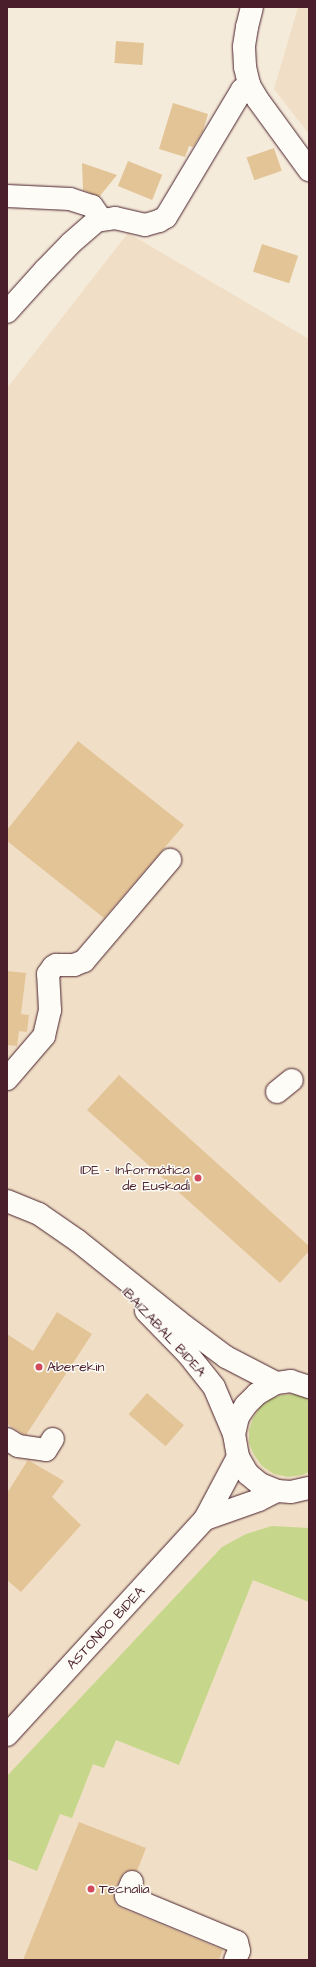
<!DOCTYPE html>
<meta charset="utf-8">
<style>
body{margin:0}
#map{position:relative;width:316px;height:1967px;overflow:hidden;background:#f5ebda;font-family:"Architects Daughter",sans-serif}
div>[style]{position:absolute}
.built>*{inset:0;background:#f0dfc6}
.green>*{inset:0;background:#c6d78b}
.building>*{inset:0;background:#e3c496;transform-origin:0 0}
.roads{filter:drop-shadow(0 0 1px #4a1f2b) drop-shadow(0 0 1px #4a1f2b)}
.minor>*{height:22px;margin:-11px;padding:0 11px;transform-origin:11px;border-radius:11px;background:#fdfcf7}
.dots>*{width:11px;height:11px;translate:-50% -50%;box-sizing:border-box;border:2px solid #fdfcf7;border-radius:50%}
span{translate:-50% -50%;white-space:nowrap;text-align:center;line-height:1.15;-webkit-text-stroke:3px #fdfcf7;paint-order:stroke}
.poi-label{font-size:14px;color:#4a1f2b}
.right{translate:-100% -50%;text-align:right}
.left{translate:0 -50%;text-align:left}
.street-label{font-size:14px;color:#4a1f2b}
.frame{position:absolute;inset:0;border:8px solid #4a1f2b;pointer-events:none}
</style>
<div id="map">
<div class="built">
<div style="clip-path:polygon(298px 7px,309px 7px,309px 134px,274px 89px)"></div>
<div style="clip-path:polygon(128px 233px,309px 339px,309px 1960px,7px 1960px,7px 388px)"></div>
</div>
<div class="green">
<div style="clip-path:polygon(296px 1394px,309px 1399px,309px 1472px,302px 1475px,288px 1477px,274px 1474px,262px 1466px,254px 1455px,249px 1443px,249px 1430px,253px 1418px,260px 1407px,270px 1399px,282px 1395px)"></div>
<div style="clip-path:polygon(272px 1526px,309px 1528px,309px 1602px,253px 1580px,179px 1765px,116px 1740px,104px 1768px,93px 1764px,72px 1818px,60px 1814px,37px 1871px,7px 1859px,7px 1776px,222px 1547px,246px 1534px)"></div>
</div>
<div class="building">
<div style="left:116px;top:41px;width:28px;height:22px;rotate:4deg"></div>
<div style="clip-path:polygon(173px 103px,208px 114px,203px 131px,193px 147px,189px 146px,185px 157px,159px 149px)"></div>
<div style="left:274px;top:148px;width:24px;height:29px;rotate:71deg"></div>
<div style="left:128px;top:161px;width:37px;height:27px;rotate:22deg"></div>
<div style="clip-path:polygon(82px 163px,117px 175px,99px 197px,83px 190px)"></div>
<div style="left:262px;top:244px;width:38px;height:29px;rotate:18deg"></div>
<div style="clip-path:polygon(78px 741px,184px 825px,104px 918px,7px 841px,7px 830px)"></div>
<div style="clip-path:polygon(7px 971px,26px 973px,21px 1014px,29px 1015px,27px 1032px,19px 1031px,17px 1046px,7px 1045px)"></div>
<div style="clip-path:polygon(119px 1075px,309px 1246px,309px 1251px,280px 1283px,87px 1110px)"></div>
<div style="clip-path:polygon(57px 1312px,92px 1334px,26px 1435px,23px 1434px,7px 1424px,7px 1334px,33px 1351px)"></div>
<div style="left:147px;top:1393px;width:49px;height:28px;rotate:41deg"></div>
<div style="clip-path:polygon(28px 1460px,64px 1481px,52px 1497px,81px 1525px,21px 1592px,7px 1580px,7px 1493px)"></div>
<div style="clip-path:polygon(79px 1822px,146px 1848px,137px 1871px,130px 1870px,124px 1872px,121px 1877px,114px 1891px,114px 1898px,116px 1904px,121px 1908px,223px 1950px,219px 1960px,23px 1960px)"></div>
</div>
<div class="roads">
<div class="minor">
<div style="left:252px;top:7px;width:21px;rotate:104deg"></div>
<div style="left:247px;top:27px;width:20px;rotate:99deg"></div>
<div style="left:244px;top:47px;width:20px;rotate:87deg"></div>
<div style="left:245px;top:67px;width:18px;rotate:77deg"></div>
<div style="left:249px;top:85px;width:17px;rotate:59deg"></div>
<div style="left:258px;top:100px;width:87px;rotate:53.9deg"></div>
<div style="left:7px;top:196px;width:63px;rotate:2.7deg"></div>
<div style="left:70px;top:199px;width:23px;rotate:18deg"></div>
<div style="left:92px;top:206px;width:16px;rotate:55deg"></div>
<div style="left:7px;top:312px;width:57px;rotate:-47.9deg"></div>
<div style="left:45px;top:270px;width:37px;rotate:-46deg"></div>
<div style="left:71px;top:243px;width:33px;rotate:-41deg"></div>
<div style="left:96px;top:221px;width:19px;rotate:-9deg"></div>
<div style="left:115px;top:218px;width:31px;rotate:13deg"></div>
<div style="left:145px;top:225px;width:15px;rotate:-16deg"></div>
<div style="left:159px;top:221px;width:8px;rotate:-30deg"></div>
<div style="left:166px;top:217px;width:148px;rotate:-59.1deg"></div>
<div style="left:242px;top:90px;width:9px;rotate:-36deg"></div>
<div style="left:7px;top:1079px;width:57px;rotate:-49.3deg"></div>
<div style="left:44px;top:1036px;width:27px;rotate:-77deg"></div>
<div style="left:50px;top:1010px;width:36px;rotate:-93deg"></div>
<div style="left:48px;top:974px;width:9px;rotate:-54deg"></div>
<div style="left:53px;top:967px;width:4px;rotate:-34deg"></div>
<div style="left:56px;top:965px;width:18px"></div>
<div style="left:74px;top:965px;width:11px;rotate:-22deg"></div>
<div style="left:84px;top:961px;width:133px;rotate:-49.6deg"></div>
<div style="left:277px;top:1092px;width:19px;rotate:-39deg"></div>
<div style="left:7px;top:1201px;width:35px;rotate:22deg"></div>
<div style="left:39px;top:1214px;width:47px;rotate:34.7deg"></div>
<div style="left:78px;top:1241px;width:129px;rotate:38.7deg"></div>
<div style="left:179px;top:1322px;width:59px;rotate:36.7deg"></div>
<div style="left:226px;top:1357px;width:56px;rotate:27.5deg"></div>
<div style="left:146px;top:1311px;width:59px;rotate:45.7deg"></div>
<div style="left:187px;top:1353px;width:43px;rotate:51.5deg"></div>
<div style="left:214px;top:1387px;width:51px;rotate:66.9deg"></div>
<div style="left:309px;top:1387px;width:19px;rotate:-162deg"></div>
<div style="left:291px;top:1381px;width:15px;rotate:172deg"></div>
<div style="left:276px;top:1383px;width:22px;rotate:150deg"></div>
<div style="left:257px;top:1394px;width:16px;rotate:135deg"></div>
<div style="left:246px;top:1405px;width:14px;rotate:124deg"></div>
<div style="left:238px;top:1417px;width:17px;rotate:103deg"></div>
<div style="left:234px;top:1434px;width:23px;rotate:80deg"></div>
<div style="left:238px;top:1457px;width:20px;rotate:60deg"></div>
<div style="left:248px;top:1474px;width:16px;rotate:40deg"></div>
<div style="left:260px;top:1484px;width:18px;rotate:22deg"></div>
<div style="left:277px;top:1491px;width:14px;rotate:4deg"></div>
<div style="left:291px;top:1492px;width:18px;rotate:-13deg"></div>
<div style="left:7px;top:1439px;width:13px;rotate:32deg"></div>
<div style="left:18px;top:1446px;width:28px;rotate:8deg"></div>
<div style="left:46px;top:1450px;width:13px;rotate:-58deg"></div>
<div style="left:205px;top:1519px;width:57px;rotate:-19.4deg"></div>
<div style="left:259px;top:1500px;width:20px;rotate:-27deg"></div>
<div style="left:7px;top:1735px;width:293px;rotate:-47.5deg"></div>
<div style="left:205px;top:1519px;width:70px;rotate:-62deg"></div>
<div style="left:132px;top:1882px;width:15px;rotate:113deg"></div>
<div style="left:126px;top:1896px;width:120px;rotate:22.5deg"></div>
<div style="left:237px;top:1942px;width:9px;rotate:77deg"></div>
<div style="left:239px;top:1951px;width:10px;rotate:114deg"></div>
</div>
</div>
<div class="dots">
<div style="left:198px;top:1178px;background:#d1495b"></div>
<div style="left:39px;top:1367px;background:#d1495b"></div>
<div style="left:91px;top:1889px;background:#d1495b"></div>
</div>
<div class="poi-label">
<span class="right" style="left:190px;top:1178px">IDE - Informática<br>de Euskadi</span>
<span class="left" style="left:47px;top:1367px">Aberekin</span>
<span class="left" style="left:99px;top:1889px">Tecnalia</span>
</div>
<div class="street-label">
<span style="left:164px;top:1332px;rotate:47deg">IBAIZABAL BIDEA</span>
<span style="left:106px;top:1628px;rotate:-47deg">ASTONDO BIDEA</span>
</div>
<div class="frame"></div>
</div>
